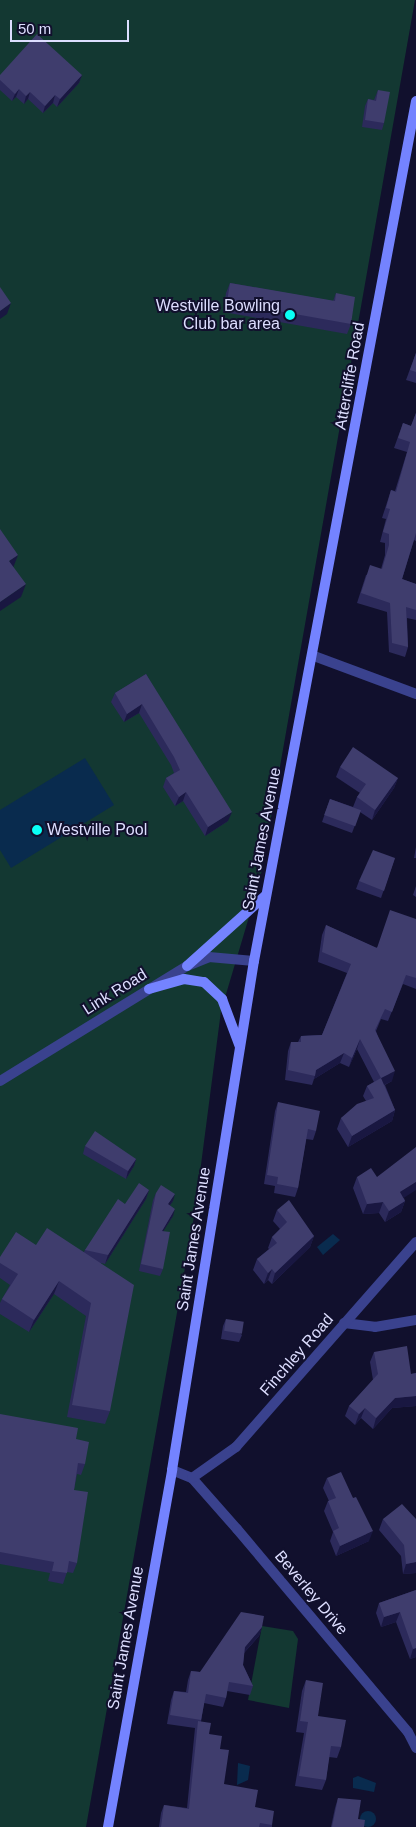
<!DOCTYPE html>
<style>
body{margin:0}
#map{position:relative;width:416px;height:1827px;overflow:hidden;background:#11102d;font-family:Helvetica,sans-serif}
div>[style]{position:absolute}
.green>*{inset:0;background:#133832}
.water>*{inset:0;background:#092b4e}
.round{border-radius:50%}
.street>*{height:10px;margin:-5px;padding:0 5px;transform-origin:5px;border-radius:5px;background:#3a428e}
.secondary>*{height:10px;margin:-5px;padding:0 5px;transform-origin:5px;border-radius:5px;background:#7483ff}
.wall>*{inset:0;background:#2c2a5b}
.shaded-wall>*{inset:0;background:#191741}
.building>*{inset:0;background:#3f3d6d;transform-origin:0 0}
.dots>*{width:14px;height:14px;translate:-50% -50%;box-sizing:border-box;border:2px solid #11102d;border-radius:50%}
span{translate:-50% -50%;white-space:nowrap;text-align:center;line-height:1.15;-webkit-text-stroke:4px #11102d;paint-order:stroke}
.poi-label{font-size:16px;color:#dddeff}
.right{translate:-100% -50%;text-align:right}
.left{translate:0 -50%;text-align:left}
.street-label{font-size:16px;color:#dddeff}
.scale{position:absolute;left:10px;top:20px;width:119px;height:22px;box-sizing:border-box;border:2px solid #dddeff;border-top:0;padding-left:6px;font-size:15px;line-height:18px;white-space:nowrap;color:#dddeff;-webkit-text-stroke:4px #11102d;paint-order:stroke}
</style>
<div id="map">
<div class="green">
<div style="clip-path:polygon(0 0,415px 0,260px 880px,221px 1011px,195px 1211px,86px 1827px,0 1827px)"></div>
<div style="clip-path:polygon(262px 1626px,293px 1631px,298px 1639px,289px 1708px,248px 1700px)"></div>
</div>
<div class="water">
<div style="clip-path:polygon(85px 758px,114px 805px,11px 868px,0 850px,0 810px)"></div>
<div style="clip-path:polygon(333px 1234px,340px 1240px,323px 1255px,317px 1247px)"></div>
<div style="clip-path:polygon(238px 1763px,250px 1766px,248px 1780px,237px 1785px)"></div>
<div style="clip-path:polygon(358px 1776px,376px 1783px,374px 1792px,353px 1788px,353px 1778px)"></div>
<div class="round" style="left:360px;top:1811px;width:16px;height:16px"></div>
</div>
<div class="street">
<div style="left:314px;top:656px;width:109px;rotate:20.4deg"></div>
<div style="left:0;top:1081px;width:220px;rotate:-31.6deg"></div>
<div style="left:187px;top:966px;width:24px;rotate:-22deg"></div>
<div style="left:209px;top:957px;width:45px;rotate:5.1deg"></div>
<div style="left:344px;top:1323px;width:31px;rotate:7deg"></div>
<div style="left:375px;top:1327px;width:42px;rotate:-9.7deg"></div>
<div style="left:172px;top:1470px;width:22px;rotate:22deg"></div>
<div style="left:192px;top:1478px;width:68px;rotate:48.6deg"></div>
<div style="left:237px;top:1529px;width:265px;rotate:49.9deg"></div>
<div style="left:408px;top:1732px;width:18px;rotate:63deg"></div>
<div style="left:192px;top:1478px;width:54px;rotate:-35.2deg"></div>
<div style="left:236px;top:1447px;width:273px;rotate:-48.7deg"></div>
</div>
<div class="secondary">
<div style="left:187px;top:966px;width:106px;rotate:-41.9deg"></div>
<div style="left:149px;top:989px;width:36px;rotate:-16deg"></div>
<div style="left:184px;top:979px;width:20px;rotate:9deg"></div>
<div style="left:204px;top:982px;width:25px;rotate:43deg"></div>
<div style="left:222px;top:999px;width:51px;rotate:69.4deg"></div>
<div style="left:108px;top:1827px;width:363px;rotate:-79.8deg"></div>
<div style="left:172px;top:1470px;width:516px;rotate:-80.85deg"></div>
<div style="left:254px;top:961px;width:875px;rotate:-79.33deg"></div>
</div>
<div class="wall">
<div style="clip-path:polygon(0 75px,82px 75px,79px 83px,57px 107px,53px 103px,43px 113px,28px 99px,24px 104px,16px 97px,12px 101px,0 90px)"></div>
<div style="clip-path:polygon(378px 90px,384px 123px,382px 130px,362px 127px,365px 106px,368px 99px,374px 100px)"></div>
<div style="clip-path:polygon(230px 283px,333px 301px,336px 293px,351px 324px,347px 334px,223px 312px,226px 293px)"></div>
<div style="clip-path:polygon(416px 353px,416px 383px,406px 380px)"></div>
<div style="clip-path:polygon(416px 413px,416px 541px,414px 540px,402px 579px,416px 584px,416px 620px,407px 618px,408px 647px,405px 657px,389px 652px,387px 612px,357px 603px,366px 575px,381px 569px,385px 555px,385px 543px,380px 542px,386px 519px,382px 518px,391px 490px,395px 491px,407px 452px,394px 448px,403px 423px,411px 426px)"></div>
<div style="clip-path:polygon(146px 674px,228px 821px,205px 836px,183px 801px,175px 806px,163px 787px,166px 778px,174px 773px,171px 765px,139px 713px,124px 722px,111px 702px,115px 693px)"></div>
<div style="clip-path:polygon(340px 767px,398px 778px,394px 788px,372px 820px,360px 812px,352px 833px,322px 822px,330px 799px,353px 807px,357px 797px,360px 793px,336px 777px)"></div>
<div style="clip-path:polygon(416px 847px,416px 858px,414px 858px)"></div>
<div style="clip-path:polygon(395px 858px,381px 898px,356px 889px,359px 881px)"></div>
<div style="clip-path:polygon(416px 886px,416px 897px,413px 895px)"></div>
<div style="clip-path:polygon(416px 919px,416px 989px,403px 984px,388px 1021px,381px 1019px,376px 1031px,392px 1081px,385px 1085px,395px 1110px,392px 1121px,348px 1147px,337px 1129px,341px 1118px,366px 1101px,363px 1096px,367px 1086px,374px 1082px,357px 1049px,349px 1067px,340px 1063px,314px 1079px,312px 1085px,285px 1080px,288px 1051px,291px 1042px,298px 1042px,301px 1036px,322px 1035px,347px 973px,318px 962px,322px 935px,326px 925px,376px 948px)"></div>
<div style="clip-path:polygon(278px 1102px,316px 1131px,313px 1140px,306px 1139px,298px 1188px,295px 1197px,274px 1193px,275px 1186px,264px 1184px,275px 1111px)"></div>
<div style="clip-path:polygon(85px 1146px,136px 1159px,134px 1166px,126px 1179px,83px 1154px)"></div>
<div style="clip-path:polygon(357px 1177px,377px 1177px,404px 1198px,405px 1201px,401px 1212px,385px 1222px,379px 1213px,363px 1214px,353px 1188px)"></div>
<div style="clip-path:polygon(149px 1190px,146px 1199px,105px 1264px,101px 1263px,110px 1411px,105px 1424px,67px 1417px,86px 1316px,54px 1294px,29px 1332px,0 1314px,0 1303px,2px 1299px,10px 1285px,0 1278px,0 1257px,36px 1245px,84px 1252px,85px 1250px,125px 1204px)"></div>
<div style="clip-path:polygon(156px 1193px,173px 1201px,170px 1205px,173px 1216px,163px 1231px,163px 1269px,160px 1276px,139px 1271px,153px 1200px)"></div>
<div style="clip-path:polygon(277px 1210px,314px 1236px,310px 1247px,272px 1284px,268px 1280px,264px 1284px,253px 1270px,257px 1259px,269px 1249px,268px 1248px,272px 1237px,280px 1229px,273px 1221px)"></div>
<div style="clip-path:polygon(226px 1319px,242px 1335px,239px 1342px,221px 1339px,223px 1326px)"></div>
<div style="clip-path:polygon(374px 1352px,411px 1374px,416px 1373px,416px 1406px,392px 1408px,373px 1429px,361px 1418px,355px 1425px,345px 1416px,349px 1406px,373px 1380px,370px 1362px)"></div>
<div style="clip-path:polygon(0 1415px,76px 1439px,85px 1464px,81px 1475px,77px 1474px,74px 1490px,77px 1563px,73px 1573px,67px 1572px,63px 1584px,48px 1581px,50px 1573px,0 1564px)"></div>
<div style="clip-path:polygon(327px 1478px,353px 1498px,369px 1541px,336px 1556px,330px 1541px,333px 1532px,324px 1511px,328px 1501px,329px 1501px,323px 1488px)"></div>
<div style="clip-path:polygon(383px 1519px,416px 1519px,416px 1573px,403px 1574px,401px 1556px,379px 1530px)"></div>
<div style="clip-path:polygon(416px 1590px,416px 1657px,410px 1659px,396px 1622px,381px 1627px,376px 1613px,379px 1603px)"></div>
<div style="clip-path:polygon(262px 1627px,259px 1636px,244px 1653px,243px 1665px,253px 1686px,250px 1695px,227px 1691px,226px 1698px,223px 1707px,204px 1703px,201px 1722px,220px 1749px,224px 1784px,255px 1807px,272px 1825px,272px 1827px,159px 1827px,161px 1813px,164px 1805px,187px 1808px,195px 1728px,167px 1724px,171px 1700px,174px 1691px,186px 1692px,188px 1680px,191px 1671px,200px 1672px)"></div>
<div style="clip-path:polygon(306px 1680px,318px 1716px,341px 1747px,337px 1758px,329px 1757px,326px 1780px,322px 1790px,295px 1786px,304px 1733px,296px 1732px,302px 1691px)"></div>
<div style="clip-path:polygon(338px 1798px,358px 1819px,364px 1827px,331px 1827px,335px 1808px)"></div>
</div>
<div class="shaded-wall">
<div style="clip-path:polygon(82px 75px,79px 83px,57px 107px,60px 99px)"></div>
<div style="clip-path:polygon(19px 89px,16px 97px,12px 101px,15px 94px)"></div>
<div style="clip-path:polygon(30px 92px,28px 99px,24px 104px,26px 96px)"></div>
<div style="clip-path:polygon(55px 95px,53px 103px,43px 113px,45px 106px)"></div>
<div style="clip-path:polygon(11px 303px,7px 314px,0 319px,0 311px)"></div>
<div style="clip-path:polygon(18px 555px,13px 568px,9px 561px)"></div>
<div style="clip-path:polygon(26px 584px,21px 597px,0 611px,0 602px)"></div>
<div style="clip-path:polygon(142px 704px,139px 713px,124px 722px,127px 714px)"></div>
<div style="clip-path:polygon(398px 778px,394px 788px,372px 820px,375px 810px)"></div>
<div style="clip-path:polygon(186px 792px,183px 801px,175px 806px,179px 797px)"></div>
<div style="clip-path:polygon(232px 812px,228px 821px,205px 836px,208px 827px)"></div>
<div style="clip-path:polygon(360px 1039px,357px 1049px,349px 1067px,352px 1058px)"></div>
<div style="clip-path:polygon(344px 1053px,340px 1063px,314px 1079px,316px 1070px)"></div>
<div style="clip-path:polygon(395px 1071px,392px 1081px,378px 1088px,381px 1078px)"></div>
<div style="clip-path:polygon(395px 1110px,392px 1121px,348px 1147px,352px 1136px)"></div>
<div style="clip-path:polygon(136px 1159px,134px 1166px,126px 1179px,128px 1171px)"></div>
<div style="clip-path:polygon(416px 1182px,416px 1190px,396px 1203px,400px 1192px)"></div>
<div style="clip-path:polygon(149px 1190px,146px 1199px,105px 1264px,108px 1255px)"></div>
<div style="clip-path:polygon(175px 1194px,173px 1201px,166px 1211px,168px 1204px)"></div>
<div style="clip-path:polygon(405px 1201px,401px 1212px,385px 1222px,389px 1211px)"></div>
<div style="clip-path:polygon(383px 1202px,379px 1213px,363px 1214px,367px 1204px)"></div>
<div style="clip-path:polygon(175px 1209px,173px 1216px,159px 1238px,162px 1231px)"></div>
<div style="clip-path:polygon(314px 1236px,310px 1247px,272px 1284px,275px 1273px)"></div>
<div style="clip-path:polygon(272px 1269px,268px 1280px,264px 1284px,268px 1273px)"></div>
<div style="clip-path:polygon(59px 1281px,54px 1294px,29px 1332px,34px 1320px)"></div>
<div style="clip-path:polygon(416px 1396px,416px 1406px,392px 1408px,373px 1429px,376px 1418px,395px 1398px)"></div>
<div style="clip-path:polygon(365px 1408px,361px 1418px,355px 1425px,359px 1414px)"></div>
<div style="clip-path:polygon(373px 1531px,369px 1541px,336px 1556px,340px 1546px)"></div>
<div style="clip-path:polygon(416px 1562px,416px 1573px,403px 1574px,406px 1564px)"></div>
<div style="clip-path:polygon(400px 1612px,396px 1622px,381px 1627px,384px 1617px)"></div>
<div style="clip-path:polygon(262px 1627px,259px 1636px,241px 1656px,245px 1647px)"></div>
<div style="clip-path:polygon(416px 1648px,416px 1657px,410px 1659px,413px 1649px)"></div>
</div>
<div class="building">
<div style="clip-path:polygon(37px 34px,82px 75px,60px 99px,55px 95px,45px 106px,30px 92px,26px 96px,19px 89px,15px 94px,0 80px,0 75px)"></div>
<div style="clip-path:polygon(378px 90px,390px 92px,384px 123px,365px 120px,368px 99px,376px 101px)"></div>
<div style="clip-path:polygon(230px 283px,335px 301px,336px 293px,355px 297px,351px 324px,227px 302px)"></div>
<div style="clip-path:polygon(0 287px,11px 303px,0 311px)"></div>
<div style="clip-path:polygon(416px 353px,416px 372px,410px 370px)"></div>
<div style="clip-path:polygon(416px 413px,416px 533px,402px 579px,416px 584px,416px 610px,406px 607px,408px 647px,392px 643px,390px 603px,361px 593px,370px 565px,382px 569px,389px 545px,389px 534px,383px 532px,390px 509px,386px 508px,391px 490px,396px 492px,410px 442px,398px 438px,403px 423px,411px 426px)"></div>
<div style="clip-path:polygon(0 529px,18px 555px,9px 561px,26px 584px,0 602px)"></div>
<div style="clip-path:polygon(146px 674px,232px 812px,208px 827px,186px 792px,179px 797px,166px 778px,180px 770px,174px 757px,142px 704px,127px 714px,115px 693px)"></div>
<div style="clip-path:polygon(353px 747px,398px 778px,375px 810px,357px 797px,366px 784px,340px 767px)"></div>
<div style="left:330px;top:799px;width:33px;height:17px;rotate:20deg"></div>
<div style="clip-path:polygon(373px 850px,395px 858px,384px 891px,359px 881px)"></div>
<div style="clip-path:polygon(390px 910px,416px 919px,416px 978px,406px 975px,392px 1012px,385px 1009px,375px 1030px,395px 1071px,381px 1078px,360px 1039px,352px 1058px,344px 1053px,316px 1070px,315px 1076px,288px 1070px,291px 1042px,301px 1042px,301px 1036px,322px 1035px,351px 964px,322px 952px,326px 925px,377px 948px)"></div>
<div style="clip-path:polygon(381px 1078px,395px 1110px,352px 1136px,341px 1118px,357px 1104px,374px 1098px,367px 1086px)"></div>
<div style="clip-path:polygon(278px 1102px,320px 1111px,316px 1131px,308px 1129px,298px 1188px,277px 1184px,278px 1177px,267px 1175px)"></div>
<div style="clip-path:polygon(95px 1131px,136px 1159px,128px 1171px,85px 1146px)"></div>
<div style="clip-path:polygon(416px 1147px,416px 1182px,400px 1192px,405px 1201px,389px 1211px,383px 1202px,367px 1204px,357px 1177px,371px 1168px,377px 1177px)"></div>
<div style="clip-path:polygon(139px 1183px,149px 1190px,108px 1255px,85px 1250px,118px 1199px,125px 1204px)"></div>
<div style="clip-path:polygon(161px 1185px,175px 1194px,168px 1204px,175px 1209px,162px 1231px,170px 1232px,163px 1269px,141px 1264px,156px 1193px)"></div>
<div style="clip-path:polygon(289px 1200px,314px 1236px,275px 1273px,272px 1269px,268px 1273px,257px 1259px,277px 1243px,272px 1237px,287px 1222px,277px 1210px)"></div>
<div style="clip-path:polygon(47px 1228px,134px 1285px,110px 1411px,72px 1405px,91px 1303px,59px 1281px,34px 1320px,2px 1299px,18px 1274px,0 1263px,0 1257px,16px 1232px,36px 1245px)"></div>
<div style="left:226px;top:1319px;width:18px;height:12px;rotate:9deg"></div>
<div style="clip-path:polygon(407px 1346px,411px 1374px,416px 1373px,416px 1396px,395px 1398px,376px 1418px,365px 1408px,359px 1414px,349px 1406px,378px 1374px,374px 1352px)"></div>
<div style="clip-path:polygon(0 1414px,78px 1428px,76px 1439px,89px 1442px,85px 1464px,78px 1463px,74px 1490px,88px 1492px,77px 1563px,69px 1561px,67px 1573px,52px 1571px,54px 1562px,0 1552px)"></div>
<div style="clip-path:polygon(341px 1472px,353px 1498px,356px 1497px,373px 1531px,340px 1546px,333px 1531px,339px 1528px,328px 1501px,336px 1498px,327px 1478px)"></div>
<div style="clip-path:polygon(402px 1504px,416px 1519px,416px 1562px,406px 1564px,404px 1545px,383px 1519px)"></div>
<div style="clip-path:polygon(416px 1590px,416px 1648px,413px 1649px,400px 1612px,384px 1617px,379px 1603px)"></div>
<div style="clip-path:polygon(241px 1612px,264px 1616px,262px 1627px,245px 1647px,243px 1665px,253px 1686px,229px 1682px,226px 1698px,206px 1694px,201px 1720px,170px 1715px,174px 1691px,188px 1693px,191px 1671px,200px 1672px)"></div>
<div style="clip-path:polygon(306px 1680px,323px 1683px,318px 1716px,346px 1720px,341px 1747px,331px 1746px,326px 1780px,299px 1776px,308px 1722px,300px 1721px)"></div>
<div style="clip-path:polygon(198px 1721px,211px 1723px,209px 1734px,222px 1736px,220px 1749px,229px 1750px,224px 1784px,258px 1790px,255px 1807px,274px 1811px,272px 1825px,260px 1823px,259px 1827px,161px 1827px,164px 1805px,189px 1809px)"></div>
<div style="clip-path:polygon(338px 1798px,361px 1800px,358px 1819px,365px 1820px,364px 1827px,332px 1827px)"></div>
</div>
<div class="dots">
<div style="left:290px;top:315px;background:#09fff6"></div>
<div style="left:37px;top:830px;background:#09fff6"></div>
</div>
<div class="poi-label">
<span class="right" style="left:280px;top:315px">Westville Bowling<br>Club bar area</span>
<span class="left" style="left:47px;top:830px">Westville Pool</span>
</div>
<div class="street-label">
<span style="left:350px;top:376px;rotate:-80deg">Attercliffe Road</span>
<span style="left:262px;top:839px;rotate:-79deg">Saint James Avenue</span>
<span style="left:115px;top:992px;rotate:-32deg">Link Road</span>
<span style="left:194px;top:1239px;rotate:-81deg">Saint James Avenue</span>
<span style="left:297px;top:1355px;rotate:-49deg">Finchley Road</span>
<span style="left:311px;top:1593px;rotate:50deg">Beverley Drive</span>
<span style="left:126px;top:1638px;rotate:-80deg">Saint James Avenue</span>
</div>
<div class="scale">50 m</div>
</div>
